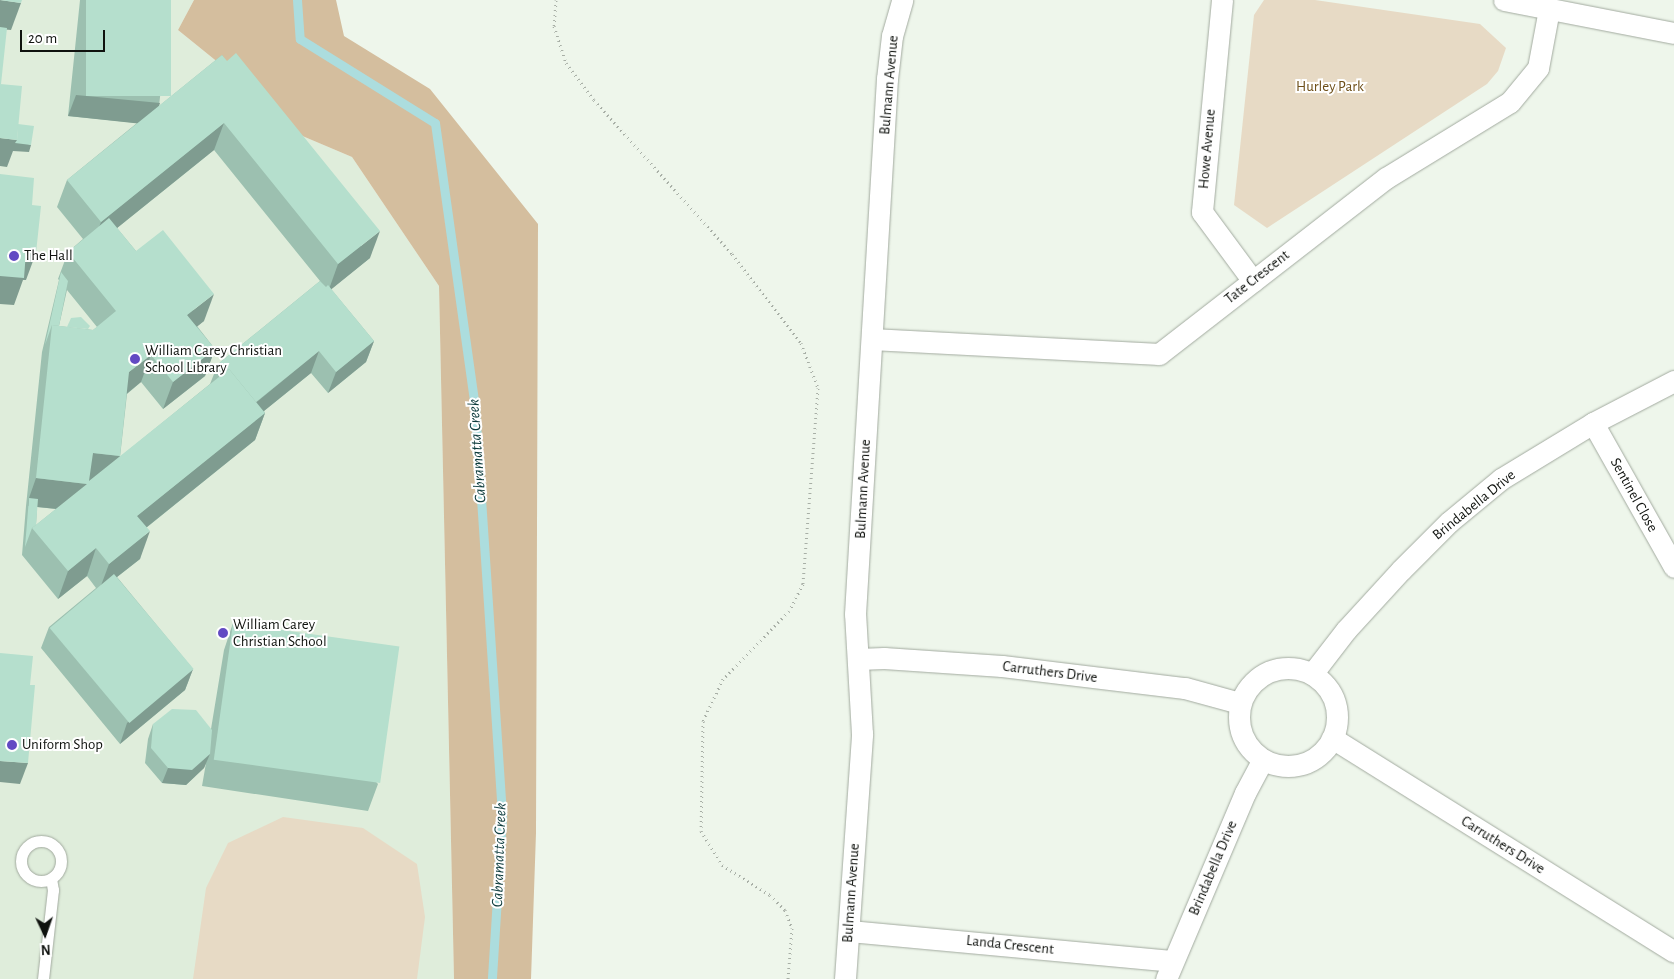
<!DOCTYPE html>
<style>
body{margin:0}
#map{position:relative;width:1674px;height:979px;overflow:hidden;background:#eef6eb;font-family:"Alegreya Sans",sans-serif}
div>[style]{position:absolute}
.built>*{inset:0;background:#dfeddb}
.green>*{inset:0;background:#e7dac5}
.forest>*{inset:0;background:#d4be9e}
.stream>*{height:9px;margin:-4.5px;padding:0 4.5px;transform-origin:4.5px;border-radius:4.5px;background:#acddde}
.path>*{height:3px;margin-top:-1.5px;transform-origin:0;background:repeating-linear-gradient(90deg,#a8afa6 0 1px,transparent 0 5px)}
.roads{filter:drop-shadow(0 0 1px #a2aa9f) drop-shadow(0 0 1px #a2aa9f)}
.service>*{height:11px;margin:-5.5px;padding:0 5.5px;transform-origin:5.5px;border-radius:5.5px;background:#fff}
.service>.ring{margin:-5.5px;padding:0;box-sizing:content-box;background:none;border:11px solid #fff;border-radius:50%}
.minor>*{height:21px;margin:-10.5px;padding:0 10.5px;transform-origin:10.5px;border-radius:10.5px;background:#fff}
.minor>.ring{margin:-10.5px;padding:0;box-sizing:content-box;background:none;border:21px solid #fff;border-radius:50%}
.wall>*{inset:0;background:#9cc0b0}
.shaded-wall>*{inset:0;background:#7f9c90}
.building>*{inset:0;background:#b5dfcd;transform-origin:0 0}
.dots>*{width:14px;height:14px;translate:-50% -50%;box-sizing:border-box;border:2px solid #fff;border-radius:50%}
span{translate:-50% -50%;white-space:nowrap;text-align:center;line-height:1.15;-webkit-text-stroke:4px #fff;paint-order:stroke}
.street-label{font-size:15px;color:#0f120e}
.park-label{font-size:15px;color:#6e4f18}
.poi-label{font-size:15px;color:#0f120e}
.left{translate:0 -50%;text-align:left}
.water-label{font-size:16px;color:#0c3b3c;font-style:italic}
.north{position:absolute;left:20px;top:909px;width:50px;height:50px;-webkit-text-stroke:4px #fff;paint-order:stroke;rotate:177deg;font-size:14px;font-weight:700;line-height:20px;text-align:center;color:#0f120e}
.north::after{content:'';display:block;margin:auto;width:18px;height:22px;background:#0f120e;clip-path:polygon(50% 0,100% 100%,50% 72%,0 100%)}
.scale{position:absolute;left:20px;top:30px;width:85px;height:22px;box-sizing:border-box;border:2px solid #0f120e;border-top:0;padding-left:6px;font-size:15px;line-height:18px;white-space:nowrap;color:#0f120e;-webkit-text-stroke:4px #fff;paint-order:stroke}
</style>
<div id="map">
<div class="built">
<div style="clip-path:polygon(0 0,194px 0,178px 30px,225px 68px,253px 115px,352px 157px,439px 286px,454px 979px,0 979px)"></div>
</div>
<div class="green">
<div style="clip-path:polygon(1264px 0,1315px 0,1480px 24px,1506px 48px,1498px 71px,1487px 84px,1267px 228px,1234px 205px,1254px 15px)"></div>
<div style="clip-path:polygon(283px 817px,363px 828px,417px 864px,425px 917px,417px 979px,193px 979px,206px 888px,228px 843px)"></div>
</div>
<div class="forest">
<div style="clip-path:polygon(194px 0,336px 0,344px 36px,430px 89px,538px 224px,536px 833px,531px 979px,454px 979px,439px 286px,352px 157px,253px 115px,225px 68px,178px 30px)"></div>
</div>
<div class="stream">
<div style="left:297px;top:0;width:39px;rotate:86deg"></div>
<div style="left:300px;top:39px;width:159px;rotate:31.9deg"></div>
<div style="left:435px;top:123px;width:288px;rotate:82deg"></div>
<div style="left:475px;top:408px;width:411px;rotate:86.2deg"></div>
<div style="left:502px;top:818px;width:161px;rotate:93.6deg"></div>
</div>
<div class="path">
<div style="left:556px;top:0;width:26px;rotate:94deg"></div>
<div style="left:554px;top:26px;width:39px;rotate:72deg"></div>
<div style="left:566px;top:63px;width:46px;rotate:52.9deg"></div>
<div style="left:594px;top:100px;width:207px;rotate:48.1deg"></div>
<div style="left:732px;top:254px;width:113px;rotate:52.2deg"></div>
<div style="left:801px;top:343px;width:48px;rotate:69.3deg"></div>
<div style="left:818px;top:388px;width:197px;rotate:94.4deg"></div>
<div style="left:803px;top:584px;width:30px;rotate:117deg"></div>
<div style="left:789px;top:611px;width:95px;rotate:134.1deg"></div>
<div style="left:723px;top:679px;width:47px;rotate:115.5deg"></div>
<div style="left:703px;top:721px;width:110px;rotate:91deg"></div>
<div style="left:701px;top:831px;width:40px;rotate:58deg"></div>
<div style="left:722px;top:865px;width:57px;rotate:32deg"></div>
<div style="left:770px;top:895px;width:21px;rotate:45deg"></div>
<div style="left:785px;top:910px;width:19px;rotate:69deg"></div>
<div style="left:792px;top:928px;width:51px;rotate:94.5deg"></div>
</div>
<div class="roads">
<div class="service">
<div class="ring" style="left:21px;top:841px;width:29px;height:29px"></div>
<div style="left:43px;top:979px;width:90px;rotate:-83.6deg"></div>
<div style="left:53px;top:890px;width:11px;rotate:-100deg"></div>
</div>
<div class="minor">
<div style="left:1222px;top:0;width:213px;rotate:95.4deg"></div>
<div style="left:1202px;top:212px;width:86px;rotate:53.5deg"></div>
<div style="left:1504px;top:0;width:173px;rotate:11deg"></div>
<div style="left:872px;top:339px;width:287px;rotate:3deg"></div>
<div style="left:1159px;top:354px;width:287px;rotate:-37.8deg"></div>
<div style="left:1386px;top:178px;width:145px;rotate:-31.5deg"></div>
<div style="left:1510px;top:102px;width:44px;rotate:-50.5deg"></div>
<div style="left:1538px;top:68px;width:60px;rotate:-79.4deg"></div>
<div style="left:1593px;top:423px;width:165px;rotate:60.6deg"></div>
<div style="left:858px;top:659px;width:26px;rotate:-2deg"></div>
<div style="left:884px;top:658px;width:118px;rotate:3.9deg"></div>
<div style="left:1002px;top:666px;width:184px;rotate:6.9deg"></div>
<div style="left:1185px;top:688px;width:57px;rotate:15.3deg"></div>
<div class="ring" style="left:1239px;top:668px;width:77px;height:77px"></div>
<div style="left:1312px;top:674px;width:56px;rotate:-52.3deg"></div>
<div style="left:1346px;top:630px;width:81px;rotate:-47.5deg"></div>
<div style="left:1401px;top:570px;width:68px;rotate:-45deg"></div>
<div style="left:1449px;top:522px;width:67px;rotate:-39.6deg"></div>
<div style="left:1501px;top:479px;width:108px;rotate:-31.3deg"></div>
<div style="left:1593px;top:423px;width:91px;rotate:-27.4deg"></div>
<div style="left:1332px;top:738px;width:403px;rotate:32deg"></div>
<div style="left:849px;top:931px;width:324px;rotate:5.3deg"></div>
<div style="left:845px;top:979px;width:246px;rotate:-86deg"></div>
<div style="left:862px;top:734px;width:120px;rotate:-93.3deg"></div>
<div style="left:855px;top:614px;width:536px;rotate:-86.58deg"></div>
<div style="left:887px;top:79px;width:43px;rotate:-83.4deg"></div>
<div style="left:892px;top:36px;width:37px;rotate:-74deg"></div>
<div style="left:1166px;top:979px;width:202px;rotate:-67deg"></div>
<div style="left:1245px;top:793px;width:38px;rotate:-62deg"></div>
</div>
</div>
<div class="wall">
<div style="clip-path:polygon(evenodd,80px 0,171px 0,159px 106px,222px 55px,370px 258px,331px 289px,374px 341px,366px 362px,328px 393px,311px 373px,264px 411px,265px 413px,255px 440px,146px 528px,140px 559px,117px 577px,193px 669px,185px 690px,120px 744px,41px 648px,49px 627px,96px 588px,87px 576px,58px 599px,22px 555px,26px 506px,42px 352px,59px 280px,58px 279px,68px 252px,83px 239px,57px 207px,67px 180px,137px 123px,68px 116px,80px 0,214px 150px,320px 281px,218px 364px,210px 384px,120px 457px,127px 394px,141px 382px,163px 409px,205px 376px,215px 349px,197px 326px,204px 321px,136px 251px,117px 228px,214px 150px,80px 0,67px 290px,97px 327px,93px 330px,59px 326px,67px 290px,80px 0,37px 507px,56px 509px,36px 525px,37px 507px)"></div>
<div style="clip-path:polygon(233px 623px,378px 784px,368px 811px,202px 786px,206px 763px,204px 768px,186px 785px,162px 783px,145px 763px,148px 739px,153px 724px,211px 729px,224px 650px)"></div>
</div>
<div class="shaded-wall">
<div style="clip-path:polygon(0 0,21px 3px,11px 30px,0 29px)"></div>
<div style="clip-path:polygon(76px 95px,160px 103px,152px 125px,68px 116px)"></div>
<div style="clip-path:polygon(224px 123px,214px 150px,91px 249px,101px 222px)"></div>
<div style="clip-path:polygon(0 138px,17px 140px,31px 145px,29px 152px,13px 151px,7px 167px,0 166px)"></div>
<div style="clip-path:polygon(380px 231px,370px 258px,328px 292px,338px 264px)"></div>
<div style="clip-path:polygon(26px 252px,36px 253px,26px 280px,23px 280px,14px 305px,0 304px,0 276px)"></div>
<div style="clip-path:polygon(214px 294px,204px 321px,178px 342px,187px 315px)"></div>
<div style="clip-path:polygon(374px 341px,366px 362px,328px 393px,336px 372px)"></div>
<div style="clip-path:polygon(215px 349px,205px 376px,163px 409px,173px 382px)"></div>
<div style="clip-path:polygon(319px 351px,311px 373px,244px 427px,252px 406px)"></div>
<div style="clip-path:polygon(151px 355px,141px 382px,119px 400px,129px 372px)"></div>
<div style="clip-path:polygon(265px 413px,255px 440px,127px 543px,137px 516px)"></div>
<div style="clip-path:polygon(93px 453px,120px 456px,110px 483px,83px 481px)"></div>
<div style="clip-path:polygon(36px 478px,87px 484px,77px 511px,28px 506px,29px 498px)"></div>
<div style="clip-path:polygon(150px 531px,140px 559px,99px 591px,109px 564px)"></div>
<div style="clip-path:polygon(96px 548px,87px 576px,58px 599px,68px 571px)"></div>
<div style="clip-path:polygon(193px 669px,185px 690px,120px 744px,127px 723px)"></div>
<div style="clip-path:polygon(210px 754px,204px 768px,186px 785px,162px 783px,168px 768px)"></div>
<div style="clip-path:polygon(0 761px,28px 763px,20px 784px,0 782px)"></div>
</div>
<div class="building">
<div style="clip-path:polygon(0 0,22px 0,21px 3px)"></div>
<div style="left:86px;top:0;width:85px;height:96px"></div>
<div style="clip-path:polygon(0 27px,7px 28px,1px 84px,0 84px)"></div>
<div style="clip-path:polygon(236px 53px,380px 231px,338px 264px,224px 123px,101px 222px,67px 180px,222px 55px,227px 61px)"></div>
<div style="clip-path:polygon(0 84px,22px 86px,17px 140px,0 138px)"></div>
<div style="clip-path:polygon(18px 124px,34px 126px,31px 145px,15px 143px,17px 140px)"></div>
<div style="clip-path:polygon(0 174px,34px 178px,32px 205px,41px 206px,36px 253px,26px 252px,24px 278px,0 276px)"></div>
<div style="clip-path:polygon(109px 218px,136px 251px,163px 230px,214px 294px,187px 315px,215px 349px,173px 382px,151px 355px,129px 372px,120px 456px,93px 453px,89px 481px,229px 369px,265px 413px,137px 516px,150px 531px,109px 564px,96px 548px,68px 571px,32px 528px,87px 484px,36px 478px,52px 325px,93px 330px,116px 311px,68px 252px)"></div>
<div style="clip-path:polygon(61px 272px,68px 281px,59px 326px,52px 325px,45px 345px)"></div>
<div style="clip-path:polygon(320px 281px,326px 287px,328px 285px,374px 341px,336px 372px,319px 351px,256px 402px,229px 369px,225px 372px,218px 364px)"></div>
<div style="clip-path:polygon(81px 317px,90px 326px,88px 329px,67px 327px,71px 318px)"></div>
<div style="clip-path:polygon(29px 498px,38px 499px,36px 525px,32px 528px,25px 547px)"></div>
<div style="left:114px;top:574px;width:124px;height:84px;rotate:50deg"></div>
<div style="left:233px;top:623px;width:168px;height:138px;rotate:8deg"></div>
<div style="clip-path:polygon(0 653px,33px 656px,30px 685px,35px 685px,28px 763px,0 761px)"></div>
<div style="clip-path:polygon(172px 709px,196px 710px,212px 730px,210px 754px,192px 770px,168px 768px,151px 748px,153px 724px)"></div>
</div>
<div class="dots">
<div style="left:14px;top:256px;background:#624ac3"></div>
<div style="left:135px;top:359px;background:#624ac3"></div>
<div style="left:223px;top:633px;background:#624ac3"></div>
<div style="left:12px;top:745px;background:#624ac3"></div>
</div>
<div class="street-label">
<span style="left:889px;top:85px;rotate:-85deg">Bulmann Avenue</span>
<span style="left:1207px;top:149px;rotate:-85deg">Howe Avenue</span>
<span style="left:1257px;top:277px;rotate:-38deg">Tate Crescent</span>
<span style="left:863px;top:489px;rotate:-87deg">Bulmann Avenue</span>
<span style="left:1634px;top:495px;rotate:61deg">Sentinel Close</span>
<span style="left:1474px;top:505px;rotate:-39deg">Brindabella Drive</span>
<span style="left:1050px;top:672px;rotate:7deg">Carruthers Drive</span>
<span style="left:1503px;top:845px;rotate:32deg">Carruthers Drive</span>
<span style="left:1213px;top:868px;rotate:-67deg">Brindabella Drive</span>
<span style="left:851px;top:893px;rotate:-86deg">Bulmann Avenue</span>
<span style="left:1010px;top:945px;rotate:6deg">Landa Crescent</span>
</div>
<div class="park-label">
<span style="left:1330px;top:87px">Hurley Park</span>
</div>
<div class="poi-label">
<span class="left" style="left:24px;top:256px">The Hall</span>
<span class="left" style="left:145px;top:359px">William Carey Christian<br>School Library</span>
<span class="left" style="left:233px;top:633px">William Carey<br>Christian School</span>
<span class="left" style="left:22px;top:745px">Uniform Shop</span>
</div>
<div class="water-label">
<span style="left:477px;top:451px;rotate:-94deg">Cabramatta Creek</span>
<span style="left:499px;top:855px;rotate:-88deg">Cabramatta Creek</span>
</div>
<div class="north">N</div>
<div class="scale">20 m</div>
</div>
